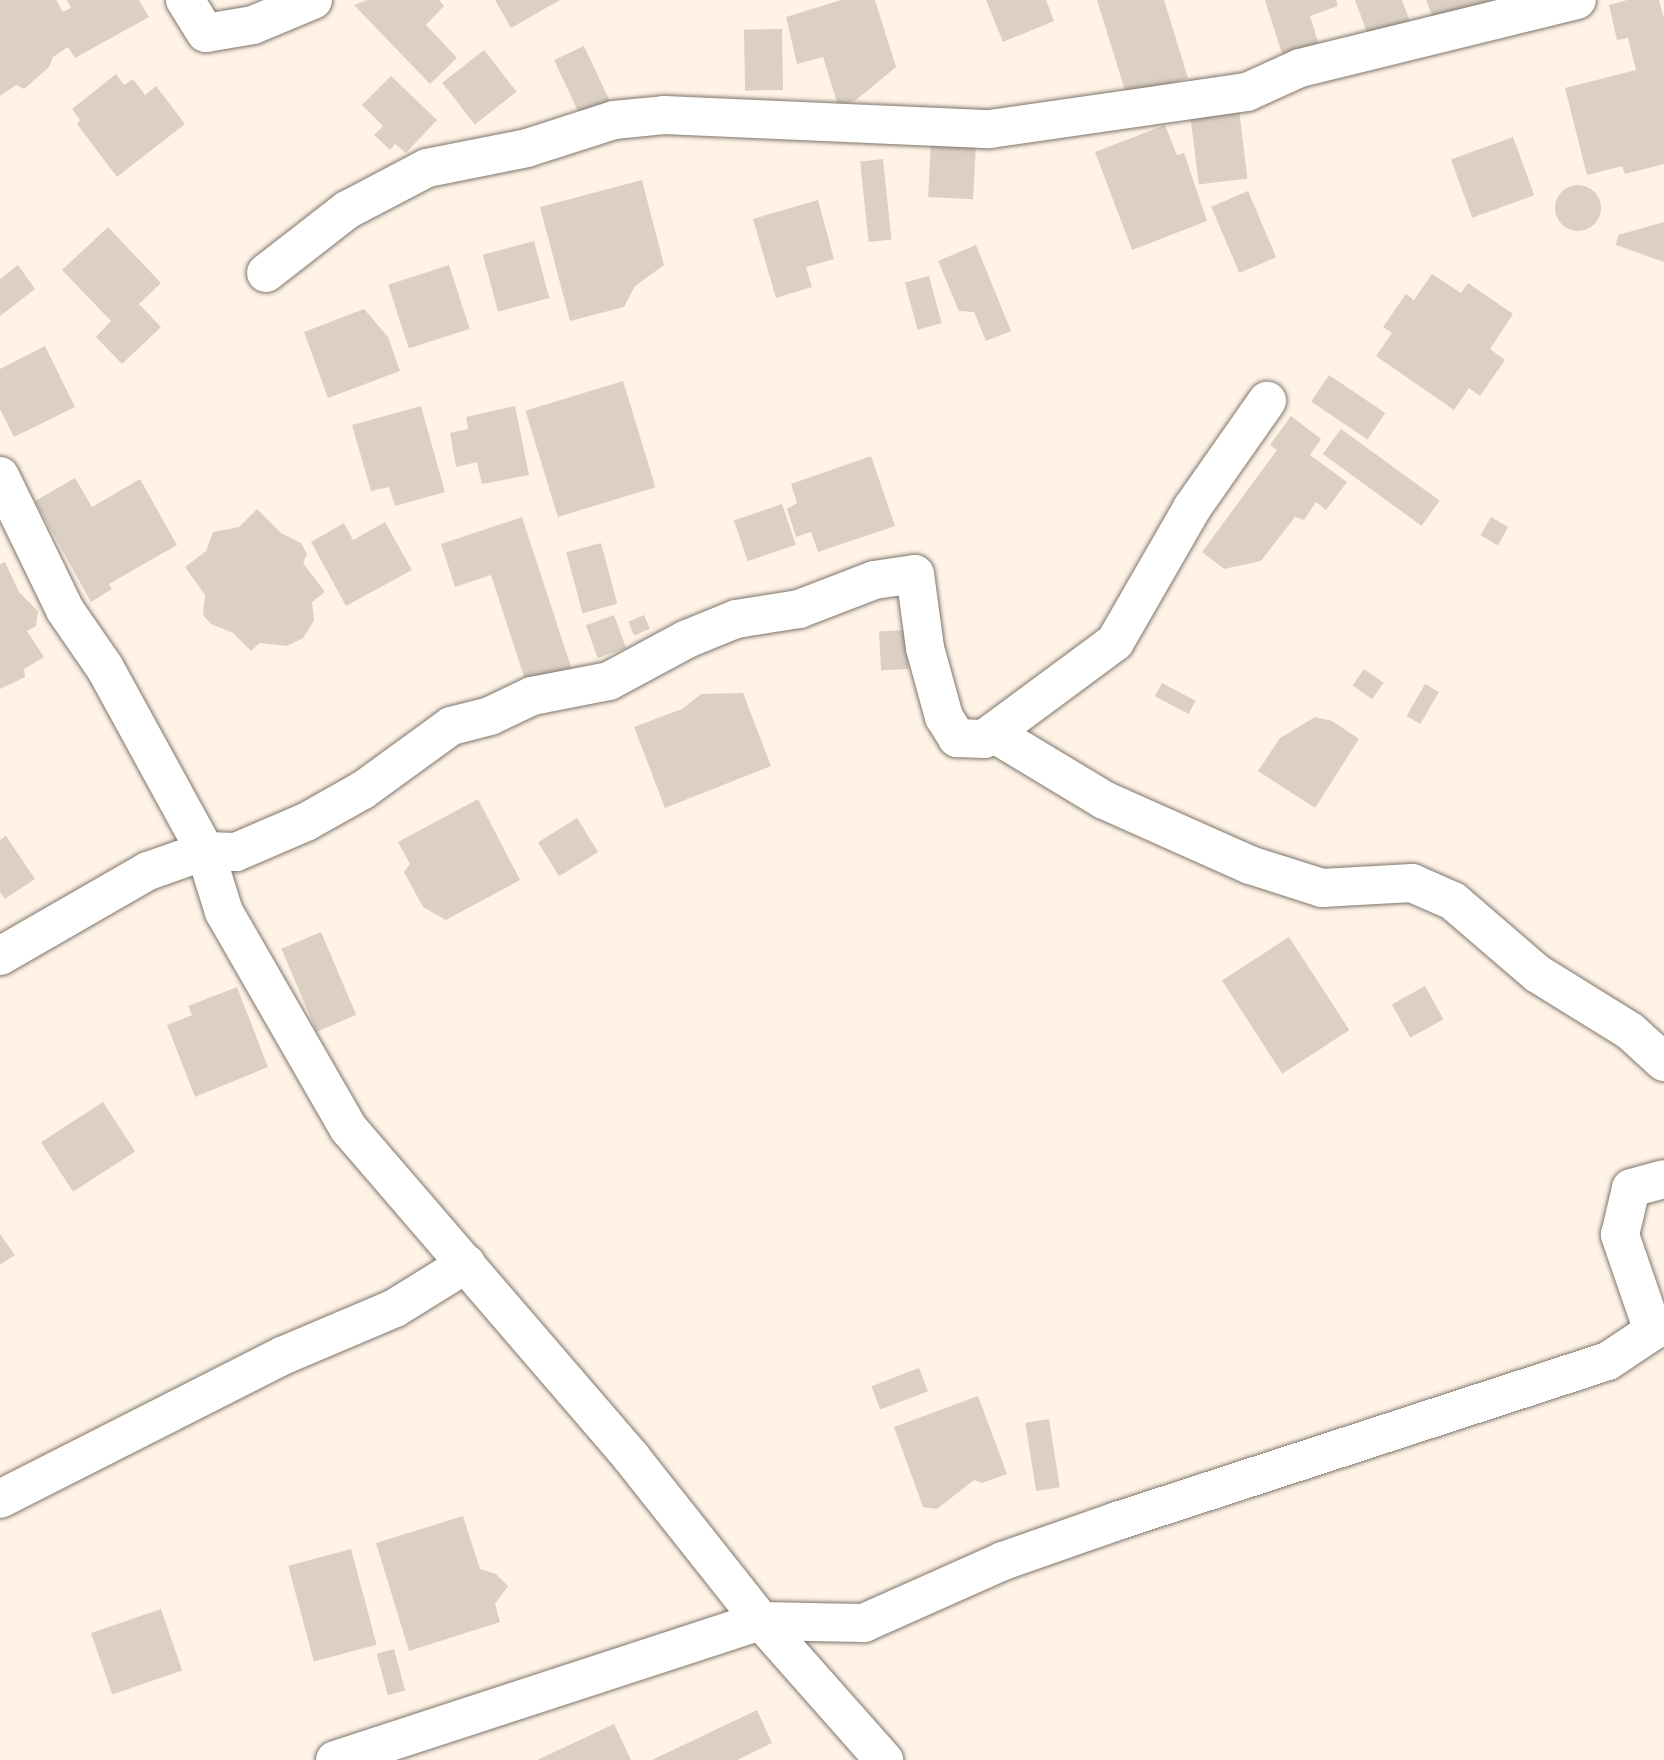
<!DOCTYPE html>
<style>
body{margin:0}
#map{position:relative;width:1664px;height:1760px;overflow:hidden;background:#fff3e7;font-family:Merriweather,serif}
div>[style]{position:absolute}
.building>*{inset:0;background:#dcd0c5;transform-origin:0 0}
.round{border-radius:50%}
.roads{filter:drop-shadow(0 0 2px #80756b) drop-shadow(0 0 2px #80756b)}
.street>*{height:38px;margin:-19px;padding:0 19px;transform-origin:19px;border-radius:19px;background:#fff}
span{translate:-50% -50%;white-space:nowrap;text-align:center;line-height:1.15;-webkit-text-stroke:5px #fff;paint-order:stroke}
</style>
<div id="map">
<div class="building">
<div style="clip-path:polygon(0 0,56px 0,63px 12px,71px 8px,67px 0,139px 0,149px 17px,75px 58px,68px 47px,53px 57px,49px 67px,24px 89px,16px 85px,0 96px)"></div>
<div style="clip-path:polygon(367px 0,439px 0,444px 6px,426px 25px,457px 58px,430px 84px,354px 5px)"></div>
<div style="clip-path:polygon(495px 0,560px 0,511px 28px)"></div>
<div style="clip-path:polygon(841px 0,875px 0,896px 67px,856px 100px,838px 106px,823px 57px,797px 64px,786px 17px)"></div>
<div style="clip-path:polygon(986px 0,1046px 0,1054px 21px,1003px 42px)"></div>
<div style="clip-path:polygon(1097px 0,1164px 0,1188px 78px,1127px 97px)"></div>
<div style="clip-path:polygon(1265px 0,1336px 0,1338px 6px,1310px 16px,1319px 45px,1283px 57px)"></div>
<div style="clip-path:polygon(1355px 0,1402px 0,1413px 30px,1372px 46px)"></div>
<div style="clip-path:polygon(1426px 0,1494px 0,1495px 4px,1435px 23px)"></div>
<div style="clip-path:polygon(1627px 0,1659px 0,1664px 18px,1664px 164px,1625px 174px,1622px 166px,1587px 175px,1565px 88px,1636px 70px,1628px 38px,1617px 40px,1609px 5px)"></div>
<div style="left:782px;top:29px;width:61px;height:38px;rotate:89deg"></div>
<div style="left:584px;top:46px;width:63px;height:33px;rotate:65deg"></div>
<div style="left:484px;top:50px;width:53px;height:53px;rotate:52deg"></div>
<div style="clip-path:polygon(116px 74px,124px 85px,133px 79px,145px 95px,156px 86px,185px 124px,117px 177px,77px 124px,80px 120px,72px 109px)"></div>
<div style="clip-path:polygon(391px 76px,437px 120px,406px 153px,395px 144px,390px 150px,374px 135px,383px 126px,362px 105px)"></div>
<div style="left:1239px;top:110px;width:69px;height:49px;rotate:83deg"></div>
<div style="clip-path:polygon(1165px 125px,1177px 155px,1184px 153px,1207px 221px,1132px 250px,1095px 152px)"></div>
<div style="left:1513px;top:137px;width:62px;height:66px;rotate:70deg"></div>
<div style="left:931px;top:142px;width:45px;height:55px;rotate:3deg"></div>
<div style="left:883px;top:159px;width:81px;height:23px;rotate:84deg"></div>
<div style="clip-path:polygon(642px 180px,664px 265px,635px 286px,624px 307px,570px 321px,540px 207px)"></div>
<div class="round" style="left:1555px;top:185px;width:46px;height:46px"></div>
<div style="left:1248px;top:191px;width:72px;height:40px;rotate:67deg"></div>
<div style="clip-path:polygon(818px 200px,834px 259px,806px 267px,812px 287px,776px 298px,753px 219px)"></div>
<div style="clip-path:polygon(1664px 222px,1664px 262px,1616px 245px,1618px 235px)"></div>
<div style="clip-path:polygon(108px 227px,161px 283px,139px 304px,161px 327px,122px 364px,96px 337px,111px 321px,62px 270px)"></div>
<div style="left:534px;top:241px;width:59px;height:53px;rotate:75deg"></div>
<div style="clip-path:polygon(976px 245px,1011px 331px,986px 341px,974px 312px,959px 311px,938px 261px)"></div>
<div style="clip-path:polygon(18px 265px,35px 289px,0 316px,0 279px)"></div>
<div style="left:449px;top:265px;width:67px;height:64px;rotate:72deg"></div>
<div style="clip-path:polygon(1432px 274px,1461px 293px,1468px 283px,1513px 314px,1490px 349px,1505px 360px,1480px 396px,1469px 388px,1454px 410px,1376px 356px,1392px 333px,1383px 327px,1406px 294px,1414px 300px)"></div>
<div style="left:929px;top:276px;width:49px;height:25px;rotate:75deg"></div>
<div style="clip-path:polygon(364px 309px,388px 337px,400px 371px,328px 398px,304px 332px)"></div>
<div style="clip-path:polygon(45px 346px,75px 407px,14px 437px,0 409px,0 369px)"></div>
<div style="left:1329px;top:375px;width:68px;height:32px;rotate:34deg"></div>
<div style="left:623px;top:381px;width:111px;height:102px;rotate:73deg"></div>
<div style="clip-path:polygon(421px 406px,445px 492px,395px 506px,389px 487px,371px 491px,352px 425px)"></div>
<div style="clip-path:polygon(515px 406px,529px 475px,482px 484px,477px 462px,456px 467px,450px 433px,468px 429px,466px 417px)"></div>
<div style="clip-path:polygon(1291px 416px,1321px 439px,1310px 455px,1347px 482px,1326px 510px,1316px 502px,1304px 520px,1295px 517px,1261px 561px,1224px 569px,1202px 552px,1277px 450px,1270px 445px)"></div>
<div style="left:1341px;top:429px;width:122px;height:31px;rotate:36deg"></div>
<div style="clip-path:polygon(871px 456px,895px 526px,818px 552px,811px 532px,796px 537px,787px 509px,797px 503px,791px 484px)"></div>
<div style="clip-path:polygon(75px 478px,92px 507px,140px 479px,177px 545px,109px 584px,112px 589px,91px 602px,35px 501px)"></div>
<div style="left:782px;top:504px;width:43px;height:51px;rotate:71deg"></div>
<div style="clip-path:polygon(257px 509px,281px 533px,301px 543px,307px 554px,303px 563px,325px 592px,312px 602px,314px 621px,303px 638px,287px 646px,260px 643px,251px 651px,233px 633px,211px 624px,203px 615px,205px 595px,185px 567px,206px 551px,213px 532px,239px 527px)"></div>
<div style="clip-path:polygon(522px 517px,572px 670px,527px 686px,491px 575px,455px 587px,441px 544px)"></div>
<div style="left:1491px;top:517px;width:20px;height:21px;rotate:30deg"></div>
<div style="clip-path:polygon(385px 522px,412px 570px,346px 606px,311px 542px,344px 523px,353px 540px)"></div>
<div style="left:601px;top:543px;width:63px;height:36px;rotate:75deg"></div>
<div style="clip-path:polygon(5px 562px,19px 592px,38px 611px,36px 626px,27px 631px,44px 657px,24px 669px,25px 677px,0 689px,0 564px)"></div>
<div style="left:614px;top:615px;width:35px;height:30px;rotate:70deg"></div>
<div style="left:644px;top:615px;width:15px;height:17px;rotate:67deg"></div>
<div style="left:906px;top:630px;width:39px;height:27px;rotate:87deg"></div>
<div style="left:1364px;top:669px;width:24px;height:20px;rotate:35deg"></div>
<div style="left:1162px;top:683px;width:38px;height:15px;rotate:28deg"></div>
<div style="left:1425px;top:684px;width:16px;height:37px;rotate:30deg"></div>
<div style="clip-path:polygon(743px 693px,771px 766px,665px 808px,634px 727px,682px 709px,701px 694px)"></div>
<div style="clip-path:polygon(1315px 717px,1332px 721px,1359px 739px,1315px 808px,1258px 771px,1280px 738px)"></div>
<div style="clip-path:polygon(478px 799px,520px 880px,446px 920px,423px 907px,404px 872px,410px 864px,398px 842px)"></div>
<div style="left:577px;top:818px;width:40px;height:46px;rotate:58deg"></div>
<div style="clip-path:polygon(6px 836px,35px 879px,5px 899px,0 892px,0 840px)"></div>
<div style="left:321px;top:932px;width:90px;height:43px;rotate:67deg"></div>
<div style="left:1289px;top:937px;width:111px;height:80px;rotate:57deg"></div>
<div style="left:1425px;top:986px;width:38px;height:38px;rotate:61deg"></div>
<div style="clip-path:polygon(237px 987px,268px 1067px,195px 1097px,167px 1025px,192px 1015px,188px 1006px)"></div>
<div style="left:103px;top:1102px;width:59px;height:74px;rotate:57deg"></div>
<div style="clip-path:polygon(0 1234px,15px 1255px,0 1265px)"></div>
<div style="left:919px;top:1368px;width:25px;height:51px;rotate:69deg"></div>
<div style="clip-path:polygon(978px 1396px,1007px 1474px,982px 1483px,974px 1480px,937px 1509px,923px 1507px,894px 1427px)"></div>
<div style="left:1049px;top:1419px;width:69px;height:24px;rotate:81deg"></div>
<div style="clip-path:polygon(463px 1516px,480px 1569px,496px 1574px,508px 1586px,495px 1604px,500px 1622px,409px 1651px,376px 1543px)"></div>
<div style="left:351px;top:1549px;width:99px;height:65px;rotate:75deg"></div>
<div style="left:161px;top:1609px;width:65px;height:74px;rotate:71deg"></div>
<div style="left:394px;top:1649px;width:43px;height:18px;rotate:75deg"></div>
<div style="clip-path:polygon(757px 1710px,772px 1743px,737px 1760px,652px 1760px)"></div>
<div style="clip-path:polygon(614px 1724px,631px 1760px,537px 1760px)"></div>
</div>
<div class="roads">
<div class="street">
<div style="left:185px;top:0;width:39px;rotate:58deg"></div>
<div style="left:206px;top:33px;width:48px;rotate:-9.7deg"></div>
<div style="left:253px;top:25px;width:65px;rotate:-22.6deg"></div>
<div style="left:266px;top:273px;width:103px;rotate:-37.9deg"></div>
<div style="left:347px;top:210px;width:90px;rotate:-27.7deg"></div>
<div style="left:427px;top:168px;width:102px;rotate:-11.3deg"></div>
<div style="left:527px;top:148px;width:91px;rotate:-17.8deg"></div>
<div style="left:614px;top:120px;width:50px;rotate:-5.7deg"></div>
<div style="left:664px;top:115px;width:326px;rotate:2.5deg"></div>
<div style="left:990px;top:129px;width:260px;rotate:-8.2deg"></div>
<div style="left:1247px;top:92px;width:58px;rotate:-24.4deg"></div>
<div style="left:1300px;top:68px;width:285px;rotate:-13.8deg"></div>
<div style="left:0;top:476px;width:149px;rotate:64.1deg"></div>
<div style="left:65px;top:610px;width:70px;rotate:55.4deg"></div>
<div style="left:105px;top:668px;width:209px;rotate:61.3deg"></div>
<div style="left:205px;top:851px;width:64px;rotate:72.7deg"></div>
<div style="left:224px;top:912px;width:250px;rotate:60.1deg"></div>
<div style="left:349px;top:1129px;width:433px;rotate:49.3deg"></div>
<div style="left:631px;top:1457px;width:209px;rotate:51.6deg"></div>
<div style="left:761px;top:1621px;width:186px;rotate:48.5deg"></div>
<div style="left:993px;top:733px;width:130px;rotate:31.1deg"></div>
<div style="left:1104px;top:800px;width:160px;rotate:24deg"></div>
<div style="left:1250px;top:865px;width:76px;rotate:17.7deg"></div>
<div style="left:1322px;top:888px;width:90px;rotate:-3.2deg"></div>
<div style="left:1412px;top:883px;width:45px;rotate:23.7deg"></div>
<div style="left:1453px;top:901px;width:112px;rotate:40.7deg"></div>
<div style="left:1538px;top:974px;width:108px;rotate:31.8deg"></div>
<div style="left:1630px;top:1031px;width:46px;rotate:42.4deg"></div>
<div style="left:0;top:956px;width:171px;rotate:-29.9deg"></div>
<div style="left:148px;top:871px;width:60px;rotate:-19.3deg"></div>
<div style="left:205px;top:851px;width:31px;rotate:2deg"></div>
<div style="left:236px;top:852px;width:76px;rotate:-23.2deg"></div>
<div style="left:306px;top:822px;width:65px;rotate:-29.3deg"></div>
<div style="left:363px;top:790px;width:109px;rotate:-36deg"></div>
<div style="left:451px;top:726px;width:40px;rotate:-14.4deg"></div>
<div style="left:490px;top:716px;width:47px;rotate:-25.5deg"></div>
<div style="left:532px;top:696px;width:78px;rotate:-11deg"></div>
<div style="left:609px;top:681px;width:89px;rotate:-28.3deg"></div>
<div style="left:687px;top:639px;width:53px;rotate:-22.2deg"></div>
<div style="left:736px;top:619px;width:64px;rotate:-9deg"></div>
<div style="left:799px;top:609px;width:80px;rotate:-21.1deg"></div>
<div style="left:874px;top:580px;width:41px;rotate:-8.3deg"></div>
<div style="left:915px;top:574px;width:75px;rotate:82.3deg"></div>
<div style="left:925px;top:648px;width:72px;rotate:74.6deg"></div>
<div style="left:944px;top:717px;width:25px;rotate:58deg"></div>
<div style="left:957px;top:738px;width:27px;rotate:2deg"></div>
<div style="left:984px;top:739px;width:163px;rotate:-36.5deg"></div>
<div style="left:1115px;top:642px;width:155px;rotate:-60.1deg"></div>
<div style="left:1192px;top:508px;width:131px;rotate:-55deg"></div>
<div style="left:0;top:1499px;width:316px;rotate:-26.9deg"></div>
<div style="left:282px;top:1356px;width:123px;rotate:-23deg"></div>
<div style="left:395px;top:1308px;width:84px;rotate:-31.8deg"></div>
<div style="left:335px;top:1760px;width:448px;rotate:-18.1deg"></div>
<div style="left:761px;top:1621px;width:103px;rotate:1.1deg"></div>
<div style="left:864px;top:1623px;width:152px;rotate:-24deg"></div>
<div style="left:1003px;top:1561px;width:121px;rotate:-19.3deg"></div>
<div style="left:1117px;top:1521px;width:516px;rotate:-18.05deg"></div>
<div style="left:1608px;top:1361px;width:54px;rotate:-33.7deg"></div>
<div style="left:1653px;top:1331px;width:102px;rotate:-109deg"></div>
<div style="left:1620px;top:1235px;width:48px;rotate:-76.8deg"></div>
<div style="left:1631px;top:1188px;width:34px;rotate:-15deg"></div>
</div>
</div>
</div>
